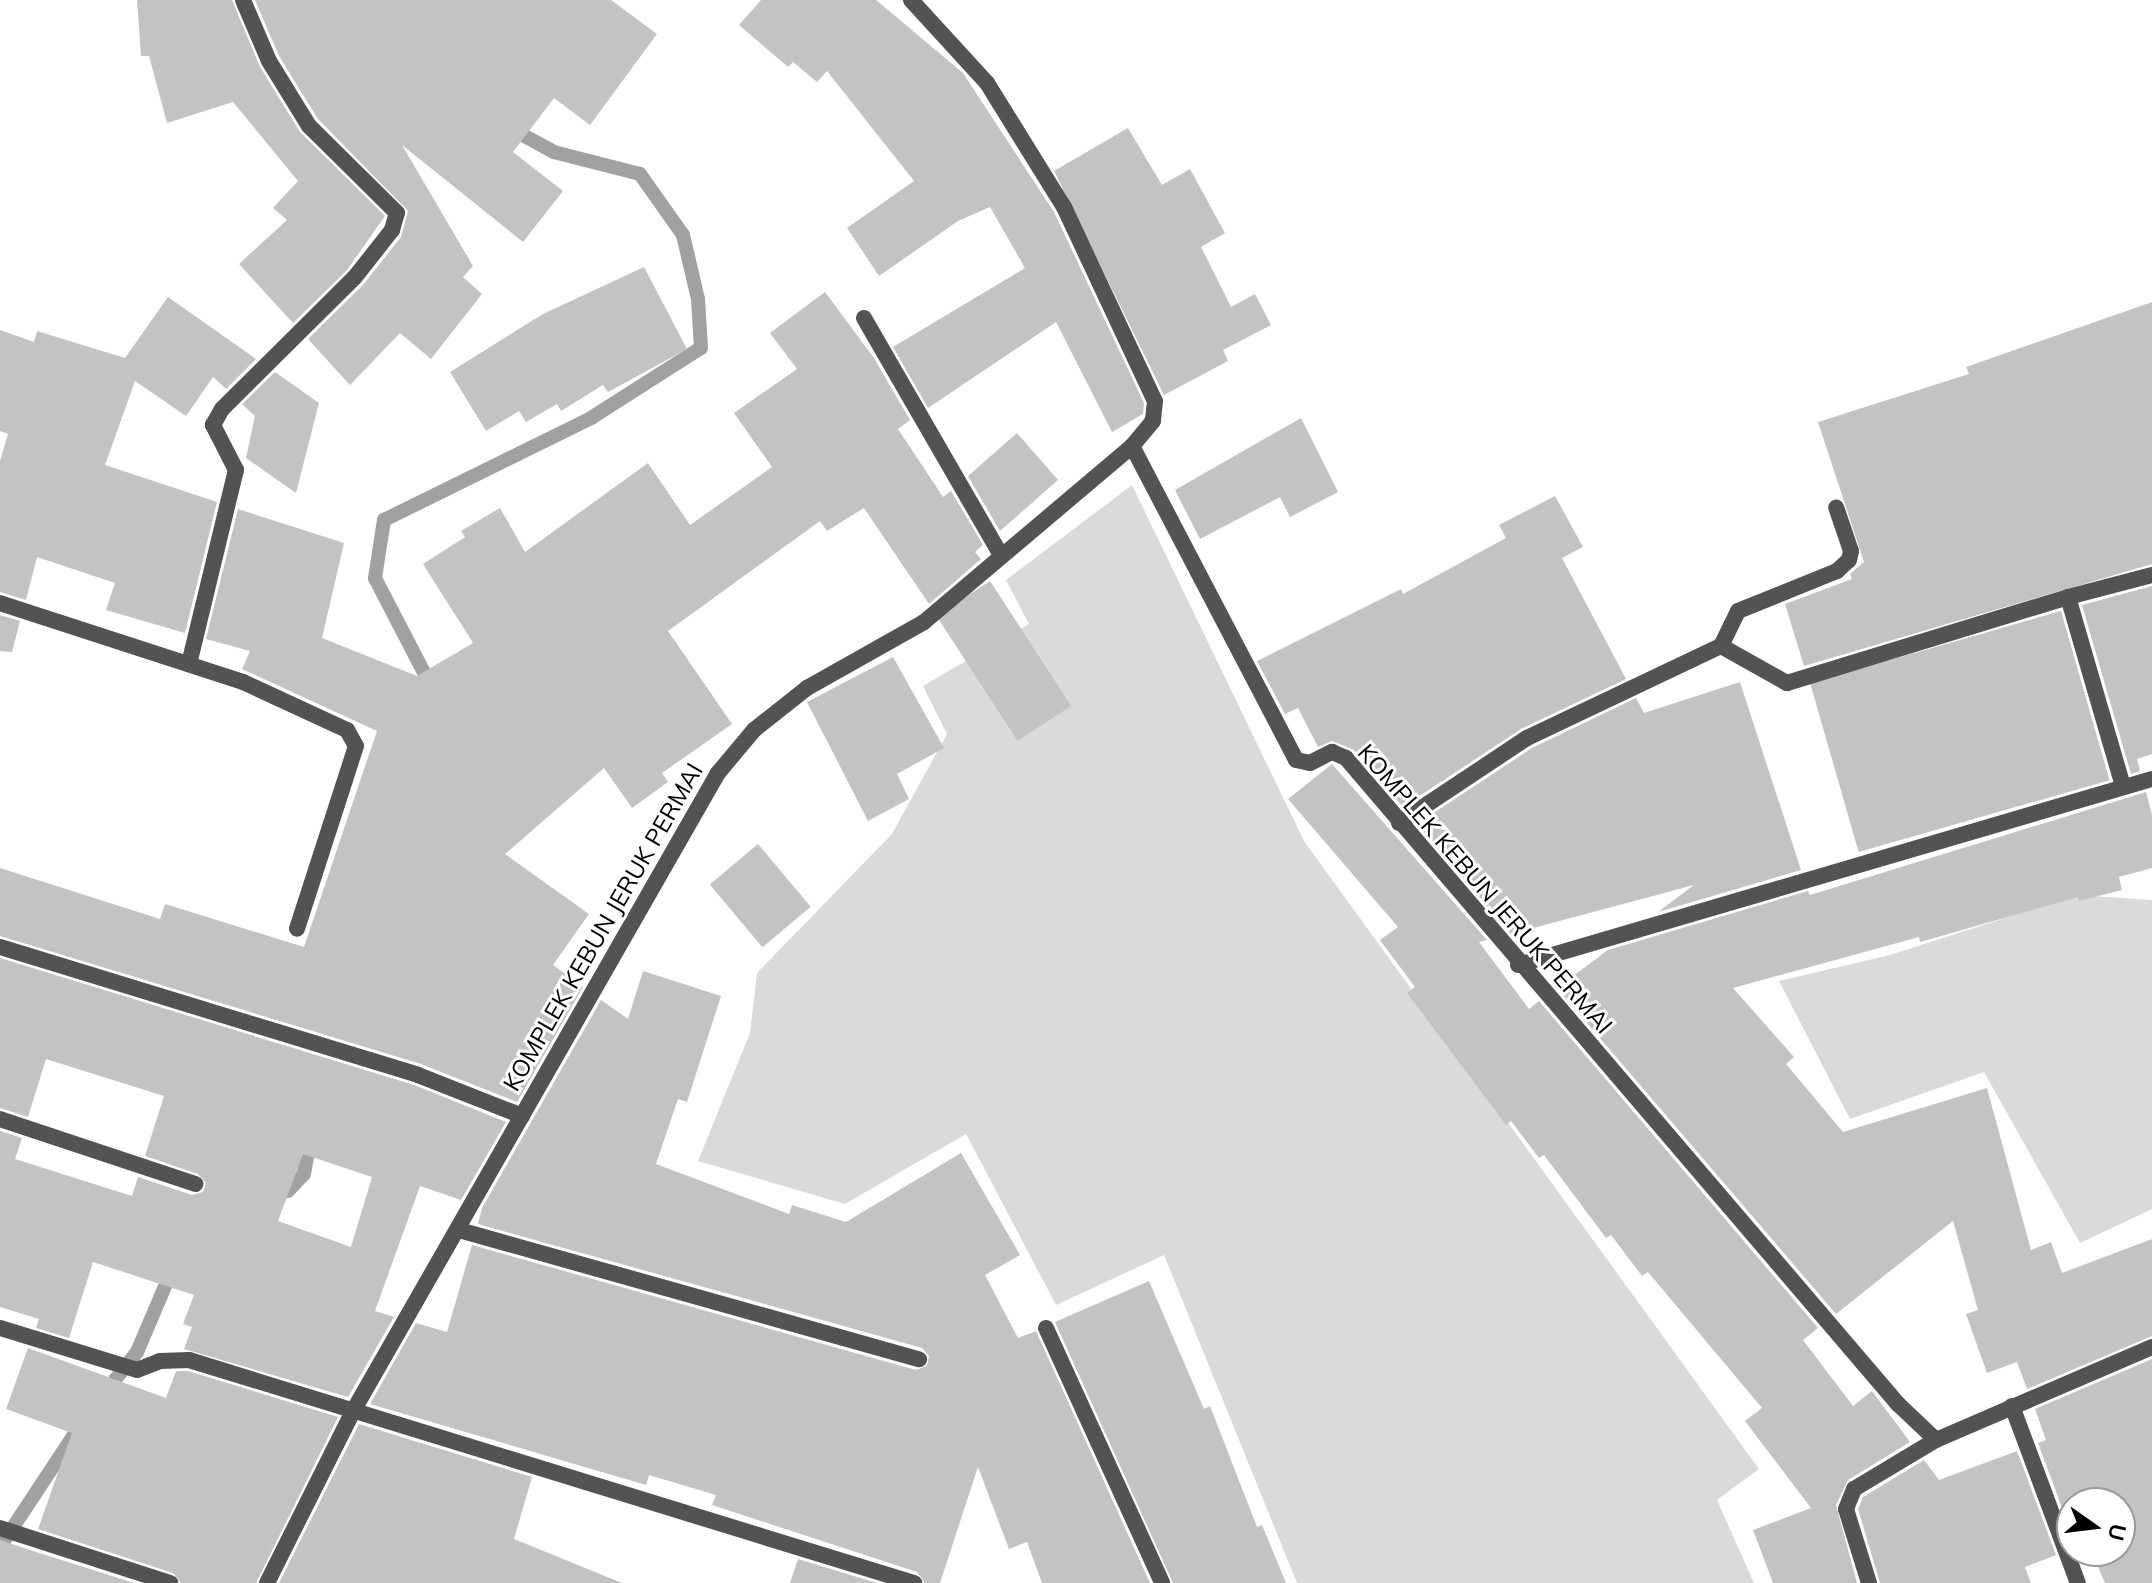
<!DOCTYPE html>
<style>
body{margin:0}
#map{position:relative;width:2152px;height:1583px;overflow:hidden;background:#fff;font-family:Mulish,sans-serif}
div>[style]{position:absolute}
.green>*{inset:0;background:#dadada}
.stream>*{height:14px;margin:-7px;padding:0 7px;transform-origin:7px;border-radius:7px;background:#a1a1a1}
.building>*{inset:0;background:#c3c3c3;transform-origin:0 0}
.street>*{height:16px;margin:-8px;padding:0 8px;transform-origin:8px;border-radius:8px;background:#535353}
span{translate:-50% -50%;white-space:nowrap;text-align:center;line-height:1.15;-webkit-text-stroke:6px #fff;paint-order:stroke}
.street-label{font-size:24px;color:#000}
.north{position:absolute;left:2056px;top:1487px;width:80px;height:80px;box-sizing:border-box;background:#fff;border:2px solid #999;border-radius:50%;rotate:104deg;font-size:22px;font-weight:700;line-height:32px;text-align:center;color:#000}
.north::after{content:'';display:block;margin:auto;width:28px;height:36px;background:#000;clip-path:polygon(50% 0,100% 100%,50% 72%,0 100%)}
</style>
<div id="map">
<div class="green">
<div style="clip-path:polygon(1132px 485px,1304px 841px,1759px 1469px,1717px 1500px,1754px 1583px,1297px 1583px,1164px 1255px,1056px 1305px,966px 1134px,845px 1204px,698px 1161px,750px 1033px,757px 973px,892px 834px,947px 734px,923px 686px,1029px 624px,1006px 580px)"></div>
<div style="clip-path:polygon(2077px 895px,2152px 900px,2152px 1209px,2080px 1243px,1984px 1072px,1850px 1119px,1779px 981px,1890px 955px)"></div>
</div>
<div class="stream">
<div style="left:432px;top:688px;width:124px;rotate:-117.4deg"></div>
<div style="left:375px;top:578px;width:59px;rotate:-81.2deg"></div>
<div style="left:384px;top:520px;width:231px;rotate:-26.2deg"></div>
<div style="left:591px;top:418px;width:130px;rotate:-32.5deg"></div>
<div style="left:701px;top:348px;width:49px;rotate:-93.5deg"></div>
<div style="left:698px;top:299px;width:66px;rotate:-103.2deg"></div>
<div style="left:683px;top:235px;width:75px;rotate:-125.2deg"></div>
<div style="left:640px;top:174px;width:89px;rotate:-165.7deg"></div>
<div style="left:554px;top:152px;width:52px;rotate:-151.5deg"></div>
<div style="left:271px;top:1190px;width:17px;rotate:3deg"></div>
<div style="left:288px;top:1191px;width:23px;rotate:-47deg"></div>
<div style="left:304px;top:1174px;width:39px;rotate:-80deg"></div>
<div style="left:103px;top:1395px;width:55px;rotate:-51.7deg"></div>
<div style="left:137px;top:1352px;width:89px;rotate:-66.9deg"></div>
<div style="left:0;top:1547px;width:147px;rotate:-56.6deg"></div>
</div>
<div class="building">
<div style="clip-path:polygon(137px 0,232px 0,260px 67px,300px 132px,385px 216px,347px 270px,293px 323px,239px 264px,287px 220px,273px 208px,298px 181px,233px 102px,167px 123px,149px 56px,141px 56px)"></div>
<div style="clip-path:polygon(255px 0,611px 0,657px 34px,590px 125px,554px 98px,513px 152px,563px 191px,523px 242px,402px 145px,473px 266px,463px 277px,482px 294px,431px 359px,400px 333px,350px 385px,308px 339px,363px 285px,401px 237px,408px 211px,318px 119px,279px 56px)"></div>
<div style="clip-path:polygon(761px 0,876px 0,963px 73px,1054px 212px,1144px 403px,1143px 414px,1112px 432px,1056px 322px,928px 408px,893px 347px,1025px 268px,990px 207px,958px 221px,879px 276px,847px 228px,914px 181px,827px 71px,817px 82px,793px 62px,788px 67px,739px 25px)"></div>
<div style="clip-path:polygon(1128px 128px,1162px 185px,1190px 169px,1225px 233px,1201px 247px,1231px 307px,1255px 294px,1271px 325px,1223px 350px,1228px 361px,1164px 395px,1054px 171px)"></div>
<div style="clip-path:polygon(644px 267px,687px 349px,608px 392px,603px 385px,561px 411px,557px 404px,526px 422px,519px 411px,486px 431px,450px 372px,543px 314px)"></div>
<div style="clip-path:polygon(825px 292px,874px 358px,910px 420px,898px 429px,943px 497px,951px 491px,983px 545px,975px 552px,981px 559px,929px 604px,864px 508px,827px 531px,820px 521px,668px 631px,732px 724px,662px 773px,668px 782px,632px 808px,604px 768px,505px 854px,589px 914px,553px 965px,583px 987px,517px 1102px,421px 1064px,0 936px,0 868px,160px 919px,165px 904px,304px 947px,377px 731px,242px 669px,250px 651px,206px 639px,238px 509px,344px 543px,322px 638px,417px 676px,473px 643px,423px 564px,465px 537px,461px 531px,500px 508px,525px 552px,648px 463px,690px 525px,772px 467px,734px 413px,797px 369px,770px 333px)"></div>
<div style="clip-path:polygon(168px 297px,256px 359px,226px 389px,213px 377px,186px 416px,135px 381px,105px 465px,217px 502px,185px 633px,106px 610px,115px 583px,37px 557px,26px 600px,0 592px,0 461px,8px 434px,0 431px,0 330px,34px 342px,37px 331px,125px 358px)"></div>
<div style="clip-path:polygon(2152px 302px,2152px 564px,1804px 666px,1785px 604px,1852px 579px,1850px 574px,1864px 562px,1818px 422px,1969px 374px,1966px 367px)"></div>
<div style="clip-path:polygon(275px 372px,319px 403px,296px 493px,246px 458px,255px 416px,242px 404px)"></div>
<div style="clip-path:polygon(1301px 418px,1338px 492px,1290px 517px,1280px 497px,1200px 539px,1175px 490px)"></div>
<div style="clip-path:polygon(1017px 433px,1058px 480px,1000px 531px,968px 476px)"></div>
<div style="clip-path:polygon(1555px 496px,1583px 547px,1562px 558px,1626px 679px,1521px 729px,1403px 807px,1354px 750px,1332px 741px,1318px 747px,1298px 708px,1285px 714px,1257px 661px,1401px 589px,1403px 594px,1506px 538px,1499px 525px)"></div>
<div style="left:990px;top:581px;width:149px;height:64px;rotate:57deg"></div>
<div style="clip-path:polygon(2152px 586px,2152px 754px,2137px 759px,2140px 771px,2131px 774px,2082px 605px)"></div>
<div style="left:2061px;top:611px;width:176px;height:261px;rotate:74deg"></div>
<div style="clip-path:polygon(0 615px,20px 621px,12px 652px,0 651px)"></div>
<div style="clip-path:polygon(893px 657px,944px 748px,897px 774px,909px 799px,868px 821px,807px 702px)"></div>
<div style="clip-path:polygon(1740px 682px,1801px 870px,1658px 912px,1694px 885px,1511px 934px,1417px 824px,1532px 748px,1636px 698px,1644px 713px)"></div>
<div style="clip-path:polygon(1332px 764px,1487px 940px,1479px 942px,1529px 1009px,1539px 1001px,1818px 1328px,1803px 1340px,1853px 1406px,1872px 1391px,1910px 1442px,1848px 1480px,1836px 1505px,1857px 1583px,1773px 1583px,1753px 1530px,1811px 1508px,1745px 1421px,1762px 1408px,1648px 1272px,1642px 1276px,1611px 1235px,1606px 1238px,1544px 1155px,1539px 1158px,1511px 1121px,1506px 1125px,1407px 993px,1415px 987px,1380px 940px,1398px 927px,1288px 799px)"></div>
<div style="clip-path:polygon(2146px 792px,2152px 815px,2152px 868px,2119px 877px,2122px 890px,2079px 901px,2078px 897px,1920px 942px,1919px 937px,1733px 988px,1794px 1057px,1786px 1064px,1843px 1132px,1987px 1088px,2031px 1250px,2051px 1242px,2062px 1273px,2152px 1239px,2152px 1336px,2027px 1389px,2017px 1362px,1987px 1373px,1966px 1314px,1978px 1310px,1953px 1221px,1836px 1314px,1557px 988px,1608px 950px,1808px 891px,1810px 895px)"></div>
<div style="left:758px;top:844px;width:82px;height:63px;rotate:50deg"></div>
<div style="clip-path:polygon(evenodd,0 958px,414px 1085px,506px 1122px,461px 1200px,420px 1186px,375px 1311px,394px 1317px,348px 1397px,184px 1349px,192px 1327px,183px 1324px,194px 1295px,93px 1262px,69px 1338px,36px 1328px,39px 1319px,0 1307px,0 1131px,22px 1138px,15px 1159px,132px 1196px,138px 1177px,192px 1195px,203px 1192px,206px 1183px,198px 1174px,145px 1156px,164px 1096px,46px 1059px,28px 1117px,0 1108px,0 958px,303px 1154px,372px 1177px,351px 1247px,278px 1221px,303px 1154px)"></div>
<div style="clip-path:polygon(643px 971px,721px 996px,687px 1102px,678px 1099px,656px 1164px,789px 1214px,792px 1205px,846px 1222px,961px 1153px,1020px 1255px,985px 1275px,1018px 1338px,1036px 1331px,1150px 1583px,1042px 1583px,1027px 1542px,1009px 1549px,978px 1467px,940px 1583px,925px 1583px,917px 1572px,712px 1505px,716px 1495px,649px 1475px,646px 1485px,370px 1404px,416px 1323px,447px 1332px,472px 1245px,916px 1370px,927px 1366px,929px 1356px,922px 1348px,478px 1224px,482px 1208px,601px 1000px,628px 1019px)"></div>
<div style="clip-path:polygon(1149px 1281px,1204px 1409px,1210px 1406px,1257px 1527px,1262px 1525px,1286px 1583px,1173px 1583px,1055px 1322px)"></div>
<div style="clip-path:polygon(28px 1348px,166px 1398px,176px 1371px,188px 1371px,338px 1417px,256px 1583px,181px 1583px,173px 1573px,38px 1529px,72px 1433px,6px 1409px)"></div>
<div style="clip-path:polygon(2152px 1359px,2152px 1583px,2105px 1583px,2091px 1551px,2120px 1551px,2120px 1503px,2072px 1503px,2072px 1535px,2038px 1443px,2046px 1440px,2035px 1409px)"></div>
<div style="clip-path:polygon(359px 1424px,532px 1477px,514px 1539px,622px 1583px,279px 1583px)"></div>
<div style="clip-path:polygon(2017px 1451px,2056px 1555px,2025px 1567px,2031px 1583px,1880px 1583px,1858px 1509px,1863px 1497px,1924px 1460px,1939px 1480px)"></div>
<div style="clip-path:polygon(0 1540px,30px 1550px,134px 1583px,0 1583px)"></div>
<div style="clip-path:polygon(798px 1559px,877px 1583px,790px 1583px)"></div>
</div>
<div class="street">
<div style="left:911px;top:0;width:113px;rotate:47.5deg"></div>
<div style="left:987px;top:83px;width:146px;rotate:58.2deg"></div>
<div style="left:1064px;top:207px;width:214px;rotate:64.9deg"></div>
<div style="left:1155px;top:401px;width:20px;rotate:96deg"></div>
<div style="left:1153px;top:421px;width:33px;rotate:130deg"></div>
<div style="left:864px;top:318px;width:274px;rotate:60deg"></div>
<div style="left:2068px;top:597px;width:87px;rotate:-14.7deg"></div>
<div style="left:0;top:603px;width:256px;rotate:18deg"></div>
<div style="left:243px;top:682px;width:115px;rotate:24.8deg"></div>
<div style="left:347px;top:730px;width:18px;rotate:61deg"></div>
<div style="left:356px;top:746px;width:192px;rotate:107.9deg"></div>
<div style="left:1721px;top:646px;width:39px;rotate:-64deg"></div>
<div style="left:1738px;top:611px;width:107px;rotate:-22deg"></div>
<div style="left:1837px;top:571px;width:16px;rotate:-43deg"></div>
<div style="left:1849px;top:560px;width:9px;rotate:-77deg"></div>
<div style="left:1851px;top:551px;width:46px;rotate:-108.8deg"></div>
<div style="left:189px;top:664px;width:200px;rotate:-76.4deg"></div>
<div style="left:236px;top:470px;width:51px;rotate:-117.1deg"></div>
<div style="left:213px;top:425px;width:18px;rotate:-61deg"></div>
<div style="left:222px;top:409px;width:187px;rotate:-44.8deg"></div>
<div style="left:355px;top:277px;width:60px;rotate:-51.8deg"></div>
<div style="left:392px;top:230px;width:18px;rotate:-74deg"></div>
<div style="left:397px;top:213px;width:124px;rotate:-135.3deg"></div>
<div style="left:309px;top:126px;width:76px;rotate:-121.6deg"></div>
<div style="left:269px;top:61px;width:66px;rotate:-113.1deg"></div>
<div style="left:1399px;top:823px;width:154px;rotate:-33.6deg"></div>
<div style="left:1527px;top:738px;width:215px;rotate:-25.4deg"></div>
<div style="left:1721px;top:646px;width:76px;rotate:29.3deg"></div>
<div style="left:1787px;top:683px;width:294px;rotate:-17deg"></div>
<div style="left:2068px;top:597px;width:197px;rotate:73.8deg"></div>
<div style="left:0;top:947px;width:437px;rotate:17deg"></div>
<div style="left:418px;top:1075px;width:112px;rotate:21.5deg"></div>
<div style="left:1518px;top:965px;width:661px;rotate:-16.35deg"></div>
<div style="left:0;top:1119px;width:206px;rotate:18.4deg"></div>
<div style="left:459px;top:1230px;width:478px;rotate:15.7deg"></div>
<div style="left:0;top:1328px;width:143px;rotate:17deg"></div>
<div style="left:137px;top:1370px;width:25px;rotate:-21deg"></div>
<div style="left:160px;top:1361px;width:29px;rotate:-2deg"></div>
<div style="left:189px;top:1360px;width:759px;rotate:17.1deg"></div>
<div style="left:1046px;top:1328px;width:280px;rotate:65.5deg"></div>
<div style="left:2012px;top:1406px;width:189px;rotate:69.6deg"></div>
<div style="left:0;top:1528px;width:179px;rotate:17.9deg"></div>
<div style="left:267px;top:1583px;width:190px;rotate:-63.4deg"></div>
<div style="left:352px;top:1413px;width:737px;rotate:-60.24deg"></div>
<div style="left:718px;top:773px;width:56px;rotate:-50.1deg"></div>
<div style="left:754px;top:730px;width:68px;rotate:-38.4deg"></div>
<div style="left:807px;top:688px;width:134px;rotate:-29.4deg"></div>
<div style="left:924px;top:622px;width:272px;rotate:-40.2deg"></div>
<div style="left:1132px;top:446px;width:354px;rotate:62.4deg"></div>
<div style="left:1296px;top:760px;width:14px;rotate:12deg"></div>
<div style="left:1310px;top:763px;width:25px;rotate:-27deg"></div>
<div style="left:1332px;top:752px;width:15px;rotate:23deg"></div>
<div style="left:1346px;top:758px;width:850px;rotate:49.49deg"></div>
<div style="left:1898px;top:1404px;width:52px;rotate:43.5deg"></div>
<div style="left:1869px;top:1583px;width:77px;rotate:-107.3deg"></div>
<div style="left:1846px;top:1509px;width:22px;rotate:-68deg"></div>
<div style="left:1854px;top:1489px;width:96px;rotate:-30.9deg"></div>
<div style="left:1936px;top:1440px;width:235px;rotate:-23.3deg"></div>
</div>
<div class="street-label">
<span style="left:1485px;top:889px;rotate:49deg">KOMPLEK KEBUN JERUK PERMAI</span>
<span style="left:603px;top:927px;rotate:-60deg">KOMPLEK KEBUN JERUK PERMAI</span>
</div>
<div class="north">U</div>
</div>
